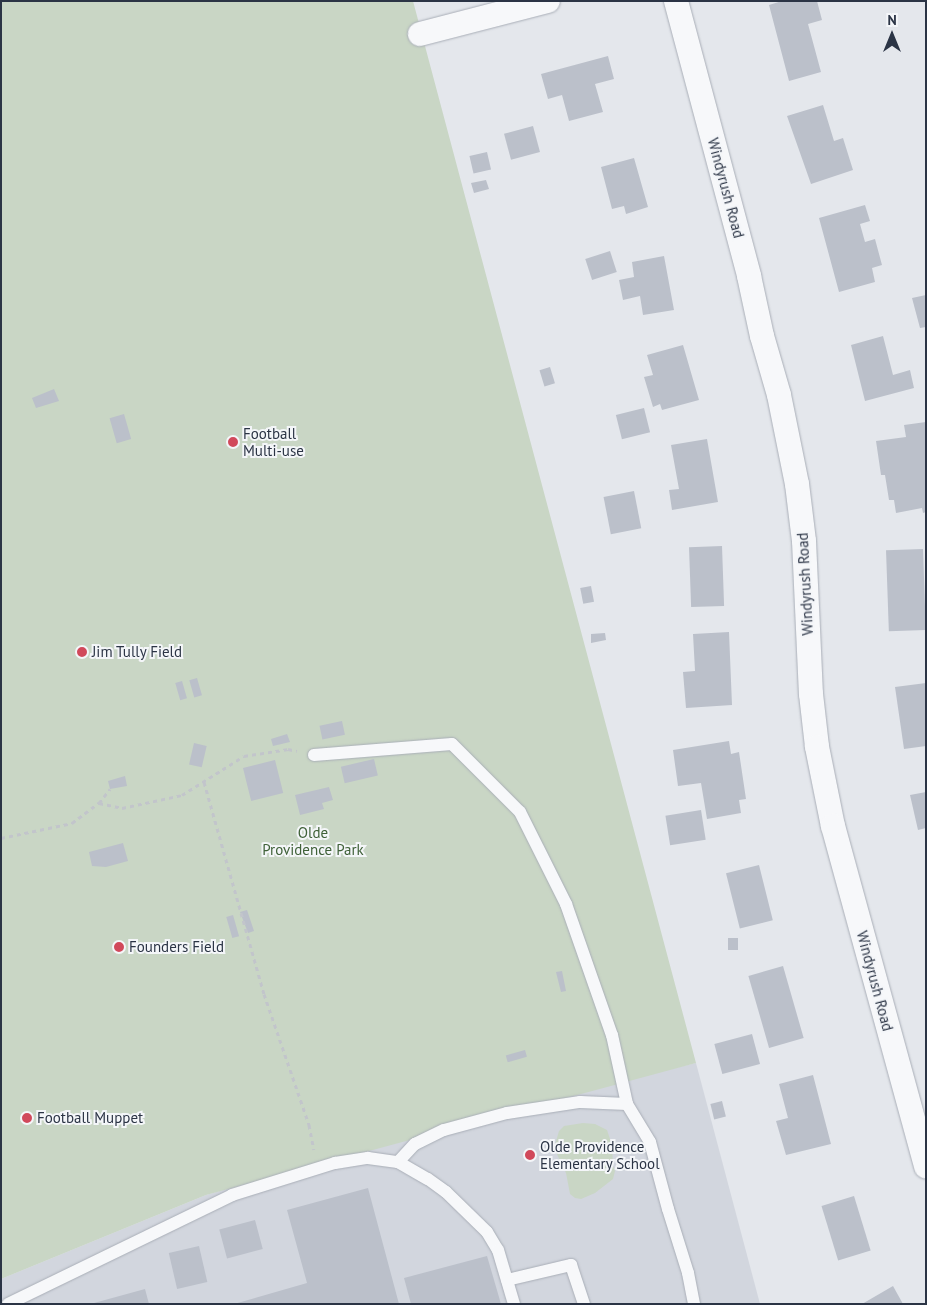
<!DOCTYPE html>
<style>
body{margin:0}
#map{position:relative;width:927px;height:1305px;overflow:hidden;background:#e4e7ec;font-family:"PT Sans",sans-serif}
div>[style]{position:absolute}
.built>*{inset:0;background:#d2d6de}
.green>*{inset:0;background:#c9d6c5}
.building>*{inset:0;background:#bbc0ca;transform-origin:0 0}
.path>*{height:3px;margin-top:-1.5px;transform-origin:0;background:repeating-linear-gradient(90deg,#c2c5cb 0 4px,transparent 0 8px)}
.roads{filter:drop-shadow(0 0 1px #a9aeb7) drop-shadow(0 0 1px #a9aeb7)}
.service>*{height:12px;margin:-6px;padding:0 6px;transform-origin:6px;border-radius:6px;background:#f7f8fa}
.minor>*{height:24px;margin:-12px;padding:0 12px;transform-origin:12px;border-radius:12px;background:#f7f8fa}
.dots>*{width:14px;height:14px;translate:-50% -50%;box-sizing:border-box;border:2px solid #f4f6f9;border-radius:50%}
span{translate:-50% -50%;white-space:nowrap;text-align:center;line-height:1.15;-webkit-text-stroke:4px #f4f6f9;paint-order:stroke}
.street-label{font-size:15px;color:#2b3445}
.poi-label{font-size:15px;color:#2b3445}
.left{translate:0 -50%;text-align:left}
.park-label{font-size:15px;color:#3f6138}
.frame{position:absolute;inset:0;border:2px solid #2b3445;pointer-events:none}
.north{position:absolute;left:867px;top:10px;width:50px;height:50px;-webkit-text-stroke:4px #f4f6f9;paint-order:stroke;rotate:0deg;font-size:14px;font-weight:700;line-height:20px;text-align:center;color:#2b3445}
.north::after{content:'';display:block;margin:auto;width:18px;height:22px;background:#2b3445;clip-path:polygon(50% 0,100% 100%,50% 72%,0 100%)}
</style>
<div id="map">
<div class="built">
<div style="clip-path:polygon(696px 1063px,760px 1304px,1px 1304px,1px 1279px,206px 1195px,472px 1116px)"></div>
</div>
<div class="green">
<div style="clip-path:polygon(1px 1px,413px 1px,696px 1063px,206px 1195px,1px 1279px)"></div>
<div style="clip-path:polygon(583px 1123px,595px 1124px,607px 1130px,612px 1145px,613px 1166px,615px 1171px,613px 1179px,595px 1193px,581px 1199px,575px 1198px,570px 1194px,566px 1173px,554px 1148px,559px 1131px,564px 1126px)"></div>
</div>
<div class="building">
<div style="clip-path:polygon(782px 1px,817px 1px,822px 20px,808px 24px,821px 72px,789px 81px,769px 5px)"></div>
<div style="clip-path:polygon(608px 56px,614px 79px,595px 84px,603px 112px,569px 121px,562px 95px,548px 99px,541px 74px)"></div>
<div style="clip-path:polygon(823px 105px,834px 141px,843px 138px,853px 170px,811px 184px,787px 116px)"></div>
<div style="left:533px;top:126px;width:27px;height:30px;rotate:75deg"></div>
<div style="left:487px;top:152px;width:18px;height:18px;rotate:77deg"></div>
<div style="clip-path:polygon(634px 158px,648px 207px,626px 214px,624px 206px,612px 209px,601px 167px)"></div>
<div style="clip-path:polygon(486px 180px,489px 189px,474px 193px,471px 183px)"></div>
<div style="clip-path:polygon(865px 205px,870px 221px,860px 224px,865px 242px,875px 239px,882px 265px,872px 268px,875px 282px,839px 292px,819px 218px)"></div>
<div style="left:610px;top:251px;width:22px;height:26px;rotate:72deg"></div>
<div style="clip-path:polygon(664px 256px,674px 310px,643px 315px,640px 296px,623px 300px,619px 280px,634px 277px,632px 262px)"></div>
<div style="clip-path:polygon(926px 295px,926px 327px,920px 328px,912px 298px)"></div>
<div style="clip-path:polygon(883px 336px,893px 375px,910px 370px,914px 388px,865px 401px,851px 345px)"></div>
<div style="clip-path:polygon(683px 345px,699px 400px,662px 410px,660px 404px,653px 407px,644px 377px,653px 375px,647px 355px)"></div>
<div style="left:550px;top:367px;width:17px;height:11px;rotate:73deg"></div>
<div style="clip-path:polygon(54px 389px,59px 401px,36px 408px,32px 398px)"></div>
<div style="left:644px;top:408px;width:25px;height:29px;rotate:76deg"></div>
<div style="left:124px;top:414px;width:26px;height:15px;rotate:74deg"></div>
<div style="clip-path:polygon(926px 422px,926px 512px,923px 513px,922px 508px,896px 513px,894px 500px,889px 500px,885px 475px,881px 475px,876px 441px,906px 437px,904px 425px)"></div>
<div style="clip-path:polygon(707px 439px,718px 502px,672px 510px,669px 490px,679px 489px,671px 445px)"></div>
<div style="left:634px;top:491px;width:38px;height:31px;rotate:79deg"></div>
<div style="left:722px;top:546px;width:60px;height:33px;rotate:88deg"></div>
<div style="left:923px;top:549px;width:81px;height:37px;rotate:88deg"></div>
<div style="left:591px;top:586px;width:16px;height:11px;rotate:79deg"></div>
<div style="clip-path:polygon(729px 632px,732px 705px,686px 708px,683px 672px,695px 671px,693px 634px)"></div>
<div style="clip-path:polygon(605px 633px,606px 640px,591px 643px,591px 634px)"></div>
<div style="left:197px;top:678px;width:18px;height:8px;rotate:74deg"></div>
<div style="left:182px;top:681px;width:18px;height:7px;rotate:74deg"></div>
<div style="clip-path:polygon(926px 683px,926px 746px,904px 749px,895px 687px)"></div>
<div style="left:342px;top:721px;width:14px;height:23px;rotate:78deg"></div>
<div style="clip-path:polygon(287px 734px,290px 742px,273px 746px,271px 739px)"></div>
<div style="clip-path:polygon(729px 741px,731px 754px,739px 752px,746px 799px,739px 800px,741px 813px,707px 819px,701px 783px,678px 786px,673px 750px)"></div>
<div style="left:194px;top:743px;width:13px;height:22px;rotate:13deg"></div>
<div style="left:374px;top:759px;width:17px;height:34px;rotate:77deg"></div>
<div style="left:275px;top:760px;width:34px;height:33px;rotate:76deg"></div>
<div style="clip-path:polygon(125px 776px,127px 786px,110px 789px,108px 781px)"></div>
<div style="clip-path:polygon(329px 787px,333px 800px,322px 803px,324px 809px,300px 815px,295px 795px)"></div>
<div style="clip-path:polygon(926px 792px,926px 828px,918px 830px,910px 795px)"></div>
<div style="left:701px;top:810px;width:30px;height:36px;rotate:81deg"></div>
<div style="clip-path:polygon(123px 843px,128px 861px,106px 867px,92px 866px,89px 852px)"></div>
<div style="left:759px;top:865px;width:57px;height:34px;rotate:76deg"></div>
<div style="clip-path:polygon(247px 910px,254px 931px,248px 933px,240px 912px)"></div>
<div style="left:233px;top:915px;width:22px;height:7px;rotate:74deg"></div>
<div style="left:728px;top:938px;width:10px;height:12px"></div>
<div style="left:783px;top:966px;width:75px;height:36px;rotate:74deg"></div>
<div style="clip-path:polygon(562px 971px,566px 991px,561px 992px,556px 972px)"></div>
<div style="left:752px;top:1034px;width:31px;height:39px;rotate:75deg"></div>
<div style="left:525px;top:1050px;width:7px;height:20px;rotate:74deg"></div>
<div style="clip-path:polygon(813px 1075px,831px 1144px,786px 1155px,776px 1121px,788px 1118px,779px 1084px)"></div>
<div style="left:722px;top:1101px;width:16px;height:12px;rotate:76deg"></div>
<div style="clip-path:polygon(368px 1188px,399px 1304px,234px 1304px,307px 1283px,287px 1210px)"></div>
<div style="left:854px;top:1196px;width:57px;height:34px;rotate:73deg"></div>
<div style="left:255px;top:1220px;width:30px;height:37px;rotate:75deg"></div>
<div style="left:199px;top:1246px;width:37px;height:31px;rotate:77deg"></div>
<div style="clip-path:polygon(487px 1256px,501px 1304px,411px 1304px,404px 1278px)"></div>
<div style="clip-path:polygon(893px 1286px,903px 1304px,862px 1304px)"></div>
<div style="clip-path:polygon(145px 1289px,149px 1304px,94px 1304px,94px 1303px)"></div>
</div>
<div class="path">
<div style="left:204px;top:782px;width:220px;rotate:74.2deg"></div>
<div style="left:264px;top:994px;width:139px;rotate:71deg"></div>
<div style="left:309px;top:1125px;width:25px;rotate:79deg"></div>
<div style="left:99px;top:803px;width:24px;rotate:12deg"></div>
<div style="left:122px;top:808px;width:61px;rotate:-12.2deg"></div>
<div style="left:182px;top:795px;width:73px;rotate:-32.2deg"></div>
<div style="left:244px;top:756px;width:45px;rotate:-9deg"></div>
<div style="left:288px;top:749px;width:9px;rotate:13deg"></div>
<div style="left:1px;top:838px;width:73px;rotate:-11.9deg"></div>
<div style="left:72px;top:823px;width:34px;rotate:-37deg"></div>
<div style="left:99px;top:803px;width:18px;rotate:-52deg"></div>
</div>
<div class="roads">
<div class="service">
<div style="left:314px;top:755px;width:138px;rotate:-4.6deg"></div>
<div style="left:452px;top:744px;width:96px;rotate:45deg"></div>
<div style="left:520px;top:812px;width:103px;rotate:63.4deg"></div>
<div style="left:566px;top:904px;width:139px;rotate:70.7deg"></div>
<div style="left:612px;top:1035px;width:71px;rotate:77.7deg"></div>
<div style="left:398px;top:1162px;width:25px;rotate:-47deg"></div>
<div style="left:415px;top:1144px;width:32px;rotate:-26deg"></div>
<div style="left:444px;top:1130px;width:65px;rotate:-15.1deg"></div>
<div style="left:507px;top:1113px;width:74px;rotate:-8.6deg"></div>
<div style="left:580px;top:1102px;width:47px;rotate:2.4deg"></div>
<div style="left:627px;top:1104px;width:44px;rotate:58.8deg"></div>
<div style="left:650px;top:1142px;width:69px;rotate:75deg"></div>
<div style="left:668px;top:1209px;width:67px;rotate:72.6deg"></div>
<div style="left:688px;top:1273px;width:32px;rotate:79deg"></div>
<div style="left:507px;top:1280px;width:66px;rotate:-13.2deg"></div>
<div style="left:571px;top:1265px;width:41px;rotate:71.6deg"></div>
<div style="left:8px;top:1304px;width:249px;rotate:-25.9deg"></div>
<div style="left:232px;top:1195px;width:108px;rotate:-17.3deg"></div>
<div style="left:335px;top:1163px;width:33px;rotate:-9deg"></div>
<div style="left:368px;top:1158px;width:30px;rotate:8deg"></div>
<div style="left:398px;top:1162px;width:34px;rotate:30deg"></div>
<div style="left:428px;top:1179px;width:22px;rotate:36deg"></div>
<div style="left:446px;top:1192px;width:57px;rotate:44.3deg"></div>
<div style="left:487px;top:1232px;width:21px;rotate:59deg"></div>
<div style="left:498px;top:1250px;width:56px;rotate:73.5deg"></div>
</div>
<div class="minor">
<div style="left:676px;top:1px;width:285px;rotate:75.1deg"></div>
<div style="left:749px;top:276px;width:61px;rotate:77.8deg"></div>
<div style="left:762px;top:336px;width:61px;rotate:73.9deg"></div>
<div style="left:779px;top:395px;width:91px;rotate:78.6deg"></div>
<div style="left:797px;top:484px;width:57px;rotate:83deg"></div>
<div style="left:804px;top:541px;width:153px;rotate:87.4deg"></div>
<div style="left:811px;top:694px;width:53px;rotate:83.5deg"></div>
<div style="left:817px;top:747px;width:81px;rotate:78.6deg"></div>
<div style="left:833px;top:826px;width:353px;rotate:74.7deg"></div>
<div style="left:420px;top:34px;width:132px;rotate:-14.5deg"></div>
</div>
</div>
<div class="dots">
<div style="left:233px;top:442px;background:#d1495b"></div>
<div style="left:82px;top:652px;background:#d1495b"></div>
<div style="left:119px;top:947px;background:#d1495b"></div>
<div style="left:27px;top:1118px;background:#d1495b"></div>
<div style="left:530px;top:1155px;background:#d1495b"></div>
</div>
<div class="street-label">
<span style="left:726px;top:188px;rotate:75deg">Windyrush Road</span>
<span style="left:805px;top:584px;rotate:-93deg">Windyrush Road</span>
<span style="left:875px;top:981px;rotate:75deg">Windyrush Road</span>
</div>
<div class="poi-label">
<span class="left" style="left:243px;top:442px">Football<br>Multi-use</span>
<span class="left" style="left:92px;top:652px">Jim Tully Field</span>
<span class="left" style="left:129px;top:947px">Founders Field</span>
<span class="left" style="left:37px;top:1118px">Football Muppet</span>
<span class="left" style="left:540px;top:1155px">Olde Providence<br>Elementary School</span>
</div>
<div class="park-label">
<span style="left:313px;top:841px">Olde<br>Providence Park</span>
</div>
<div class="frame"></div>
<div class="north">N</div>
</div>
